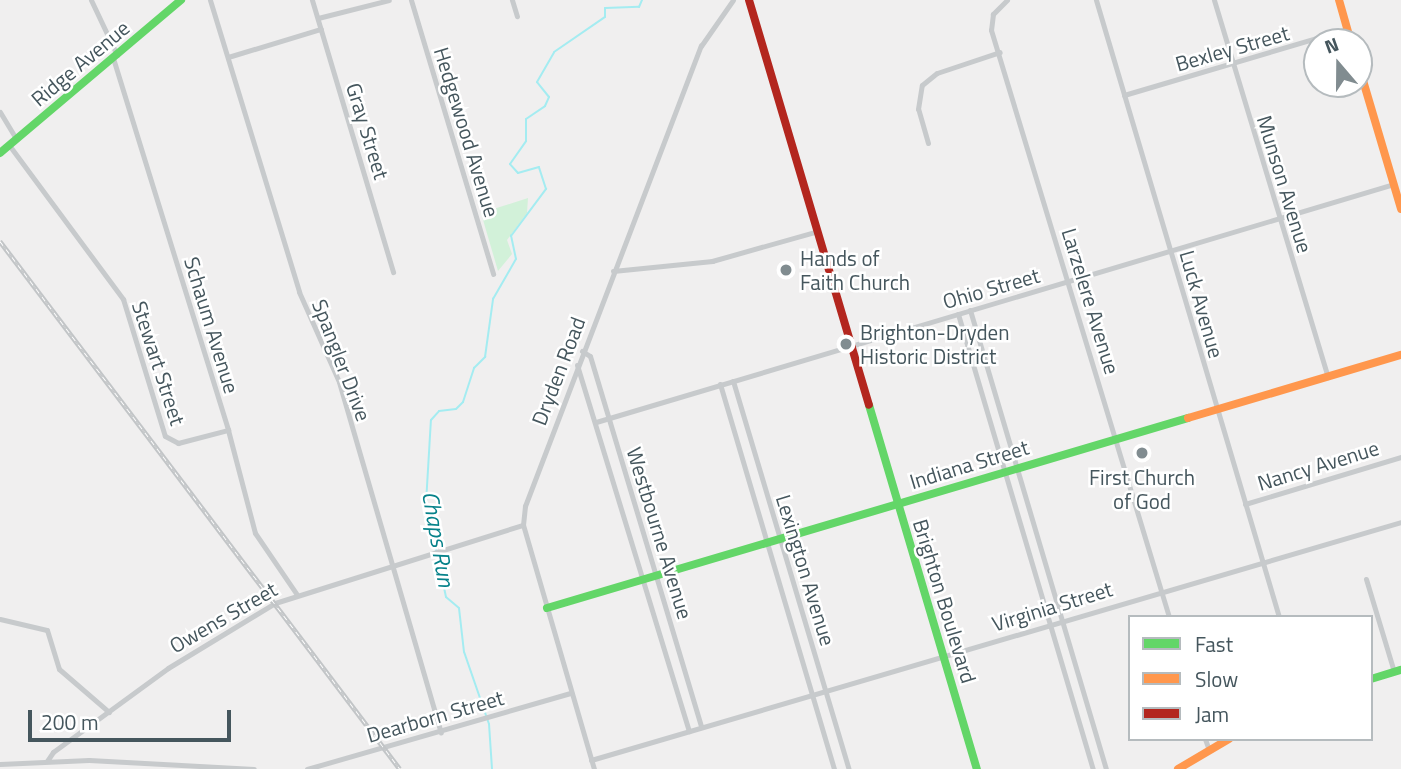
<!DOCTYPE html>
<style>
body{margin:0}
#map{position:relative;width:1401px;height:769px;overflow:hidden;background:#f0efef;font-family:"Titillium Web",sans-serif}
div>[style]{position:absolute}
.green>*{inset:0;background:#d2f1d9}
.stream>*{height:2px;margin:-1px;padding:0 1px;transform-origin:1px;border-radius:1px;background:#a4ecf1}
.street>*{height:5px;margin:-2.5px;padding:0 2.5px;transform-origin:2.5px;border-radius:2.5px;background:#c7cacc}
.fast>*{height:8px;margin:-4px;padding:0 4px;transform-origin:4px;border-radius:4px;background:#63d668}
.slow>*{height:8px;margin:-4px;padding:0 4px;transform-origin:4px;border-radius:4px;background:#ff974d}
.jam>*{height:8px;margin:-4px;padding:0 4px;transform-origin:4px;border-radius:4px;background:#b3261e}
.rail>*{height:4.5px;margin-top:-2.25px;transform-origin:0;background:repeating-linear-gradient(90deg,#fff 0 5px,#c2c5c7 0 10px);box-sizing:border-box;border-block:2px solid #c2c5c7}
.dots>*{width:19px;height:19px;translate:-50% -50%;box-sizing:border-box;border:4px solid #fff;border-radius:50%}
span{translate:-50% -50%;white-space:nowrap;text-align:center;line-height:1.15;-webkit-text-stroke:5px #fff;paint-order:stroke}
.street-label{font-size:21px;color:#45565d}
.poi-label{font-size:21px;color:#45565d}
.left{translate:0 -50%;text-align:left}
.water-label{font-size:23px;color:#06828a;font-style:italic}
.legend{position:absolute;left:1128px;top:615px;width:245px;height:126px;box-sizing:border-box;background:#fff;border:2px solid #b5bbbe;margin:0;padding:9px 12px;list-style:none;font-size:21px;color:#45565d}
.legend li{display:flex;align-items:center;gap:14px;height:35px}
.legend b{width:35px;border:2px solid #b5bbbe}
.north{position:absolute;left:1303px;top:28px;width:70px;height:70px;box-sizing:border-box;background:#fff;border:2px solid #b5bbbe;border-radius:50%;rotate:340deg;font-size:19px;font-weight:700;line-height:28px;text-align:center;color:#45565d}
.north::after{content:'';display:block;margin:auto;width:24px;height:32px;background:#818c90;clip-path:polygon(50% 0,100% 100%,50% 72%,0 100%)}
.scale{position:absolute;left:28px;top:710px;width:203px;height:32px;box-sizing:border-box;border:4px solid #45565d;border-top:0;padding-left:9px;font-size:21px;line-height:24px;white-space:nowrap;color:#45565d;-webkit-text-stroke:5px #fff;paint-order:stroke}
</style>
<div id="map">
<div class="green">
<div style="clip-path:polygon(528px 198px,527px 213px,507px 240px,512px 254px,498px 271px,481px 213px)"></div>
</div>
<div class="stream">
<div style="left:492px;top:769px;width:45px;rotate:-93.8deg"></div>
<div style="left:489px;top:724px;width:76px;rotate:-109.1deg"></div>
<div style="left:464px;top:652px;width:44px;rotate:-96.5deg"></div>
<div style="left:459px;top:608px;width:17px;rotate:-140deg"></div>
<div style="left:446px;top:597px;width:96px;rotate:-102deg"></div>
<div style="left:426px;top:503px;width:83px;rotate:-86.6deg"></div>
<div style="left:431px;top:420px;width:12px;rotate:-48deg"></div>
<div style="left:439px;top:411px;width:17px;rotate:-7deg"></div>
<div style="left:456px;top:409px;width:10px;rotate:-45deg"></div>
<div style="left:463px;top:402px;width:36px;rotate:-72deg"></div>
<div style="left:474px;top:368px;width:16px;rotate:-45deg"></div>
<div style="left:485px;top:357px;width:59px;rotate:-82.1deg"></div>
<div style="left:493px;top:299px;width:46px;rotate:-60.1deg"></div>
<div style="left:516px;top:259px;width:24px;rotate:-102deg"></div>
<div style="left:511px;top:236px;width:59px;rotate:-53.3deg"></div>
<div style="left:546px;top:189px;width:23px;rotate:-108deg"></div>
<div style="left:539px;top:167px;width:22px;rotate:164deg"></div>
<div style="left:518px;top:173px;width:12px;rotate:-132deg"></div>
<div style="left:510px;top:164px;width:28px;rotate:-55deg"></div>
<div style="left:526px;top:141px;width:22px;rotate:-90deg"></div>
<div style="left:526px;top:119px;width:23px;rotate:-34deg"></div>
<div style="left:545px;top:106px;width:10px;rotate:-66deg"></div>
<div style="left:549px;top:97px;width:19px;rotate:-129deg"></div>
<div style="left:537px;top:82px;width:34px;rotate:-60deg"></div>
<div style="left:554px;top:52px;width:62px;rotate:-34.5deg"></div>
<div style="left:605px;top:17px;width:9px;rotate:-90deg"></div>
<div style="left:605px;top:8px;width:34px;rotate:-2deg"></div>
<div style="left:639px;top:7px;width:8px;rotate:-67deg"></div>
</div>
<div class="street">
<div style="left:91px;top:0;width:61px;rotate:64.7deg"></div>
<div style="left:210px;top:0;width:305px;rotate:73deg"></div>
<div style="left:299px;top:292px;width:98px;rotate:66deg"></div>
<div style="left:339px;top:382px;width:365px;rotate:73.8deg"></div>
<div style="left:312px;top:0;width:284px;rotate:73.4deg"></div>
<div style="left:411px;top:0;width:286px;rotate:73.3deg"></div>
<div style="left:512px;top:0;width:17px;rotate:73deg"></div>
<div style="left:1007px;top:0;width:20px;rotate:135deg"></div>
<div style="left:993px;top:14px;width:16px;rotate:97deg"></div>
<div style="left:991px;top:30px;width:613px;rotate:73.13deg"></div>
<div style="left:1096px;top:0;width:644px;rotate:73.48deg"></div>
<div style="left:1214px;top:0;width:394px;rotate:73.2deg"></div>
<div style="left:318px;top:18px;width:73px;rotate:-14.2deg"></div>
<div style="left:228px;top:57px;width:97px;rotate:-16.8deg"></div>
<div style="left:113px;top:58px;width:389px;rotate:72.8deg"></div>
<div style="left:228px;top:430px;width:106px;rotate:75.3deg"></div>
<div style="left:255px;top:533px;width:73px;rotate:55.7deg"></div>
<div style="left:1124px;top:95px;width:233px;rotate:-16.5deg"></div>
<div style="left:0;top:112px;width:31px;rotate:59deg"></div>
<div style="left:928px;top:143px;width:35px;rotate:-106deg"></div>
<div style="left:918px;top:109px;width:24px;rotate:-81deg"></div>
<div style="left:922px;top:85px;width:19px;rotate:-39deg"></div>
<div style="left:937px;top:73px;width:66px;rotate:-18.4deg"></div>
<div style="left:9px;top:145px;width:192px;rotate:53.5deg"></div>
<div style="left:123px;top:299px;width:143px;rotate:73deg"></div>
<div style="left:165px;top:436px;width:15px;rotate:28deg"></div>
<div style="left:178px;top:443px;width:52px;rotate:-14.6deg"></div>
<div style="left:613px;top:271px;width:100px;rotate:-5.8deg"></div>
<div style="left:712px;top:261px;width:110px;rotate:-15.8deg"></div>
<div style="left:970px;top:310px;width:479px;rotate:73.5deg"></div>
<div style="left:958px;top:314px;width:475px;rotate:73.5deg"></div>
<div style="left:582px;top:351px;width:9px;rotate:32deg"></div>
<div style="left:590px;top:356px;width:387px;rotate:73.3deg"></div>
<div style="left:577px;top:365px;width:383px;rotate:73deg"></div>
<div style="left:733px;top:381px;width:405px;rotate:73.4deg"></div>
<div style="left:720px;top:384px;width:402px;rotate:73.5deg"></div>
<div style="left:596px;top:422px;width:833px;rotate:-16.61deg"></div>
<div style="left:1245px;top:504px;width:163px;rotate:-16.8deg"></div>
<div style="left:1366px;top:579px;width:97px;rotate:73.2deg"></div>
<div style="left:0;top:619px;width:48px;rotate:13.2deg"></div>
<div style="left:47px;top:630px;width:41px;rotate:72.9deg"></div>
<div style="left:59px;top:669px;width:66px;rotate:40.7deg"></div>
<div style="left:1205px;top:739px;width:12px;rotate:70deg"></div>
<div style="left:591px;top:760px;width:844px;rotate:-16.37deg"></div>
<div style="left:47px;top:761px;width:11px;rotate:-56deg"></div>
<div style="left:53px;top:752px;width:142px;rotate:-36.1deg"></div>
<div style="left:168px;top:668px;width:125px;rotate:-31.3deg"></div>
<div style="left:275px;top:603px;width:260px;rotate:-17.5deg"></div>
<div style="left:0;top:764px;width:89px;rotate:-2.6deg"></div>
<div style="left:89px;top:760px;width:165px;rotate:3.1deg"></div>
<div style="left:307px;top:769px;width:275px;rotate:-16.1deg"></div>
<div style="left:594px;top:769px;width:254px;rotate:-106.2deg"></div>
<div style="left:523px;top:525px;width:19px;rotate:-84deg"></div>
<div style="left:525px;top:506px;width:493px;rotate:-69.1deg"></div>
<div style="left:701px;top:46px;width:56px;rotate:-55.2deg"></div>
</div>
<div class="fast">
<div style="left:0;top:153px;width:237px;rotate:-40.2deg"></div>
<div style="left:869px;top:405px;width:380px;rotate:73.5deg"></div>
<div style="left:547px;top:608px;width:669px;rotate:-16.51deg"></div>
<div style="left:1371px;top:679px;width:31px;rotate:-17deg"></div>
</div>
<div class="slow">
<div style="left:1339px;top:0;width:44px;rotate:74.1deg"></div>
<div style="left:1359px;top:67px;width:148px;rotate:73.5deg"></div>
<div style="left:1188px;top:418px;width:222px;rotate:-16.5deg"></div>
<div style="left:1178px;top:769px;width:59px;rotate:-30.5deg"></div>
</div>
<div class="jam">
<div style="left:749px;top:0;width:422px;rotate:73.5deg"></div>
</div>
<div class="rail">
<div style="left:0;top:241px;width:662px;rotate:52.85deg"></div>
</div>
<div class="dots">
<div style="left:786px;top:270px;background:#818c90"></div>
<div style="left:846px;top:344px;background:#818c90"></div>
<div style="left:1142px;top:453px;background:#818c90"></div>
</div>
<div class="street-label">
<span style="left:1232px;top:48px;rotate:-16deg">Bexley Street</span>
<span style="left:80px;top:63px;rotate:-40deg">Ridge Avenue</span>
<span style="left:368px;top:131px;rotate:73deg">Gray Street</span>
<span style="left:467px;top:132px;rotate:73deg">Hedgewood Avenue</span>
<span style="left:1285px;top:184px;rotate:73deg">Munson Avenue</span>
<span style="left:991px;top:288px;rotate:-16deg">Ohio Street</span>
<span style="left:1091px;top:301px;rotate:73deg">Larzelere Avenue</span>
<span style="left:1202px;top:304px;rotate:74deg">Luck Avenue</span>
<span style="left:212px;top:325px;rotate:73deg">Schaum Avenue</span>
<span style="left:342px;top:360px;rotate:69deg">Spangler Drive</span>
<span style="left:159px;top:363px;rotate:72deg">Stewart Street</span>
<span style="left:558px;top:371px;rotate:-69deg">Dryden Road</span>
<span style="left:969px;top:464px;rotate:-17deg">Indiana Street</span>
<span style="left:1318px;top:465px;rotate:-17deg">Nancy Avenue</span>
<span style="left:660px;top:533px;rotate:73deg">Westbourne Avenue</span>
<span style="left:806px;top:570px;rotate:73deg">Lexington Avenue</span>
<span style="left:945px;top:601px;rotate:73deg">Brighton Boulevard</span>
<span style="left:1052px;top:606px;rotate:-17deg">Virginia Street</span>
<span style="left:223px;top:617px;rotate:-30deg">Owens Street</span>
<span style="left:435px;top:716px;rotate:-16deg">Dearborn Street</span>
</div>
<div class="poi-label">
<span class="left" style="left:800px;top:270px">Hands of<br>Faith Church</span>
<span class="left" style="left:860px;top:344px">Brighton-Dryden<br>Historic District</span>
<span style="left:1142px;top:489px">First Church<br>of God</span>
</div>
<div class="water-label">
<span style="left:438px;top:539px;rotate:80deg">Chaps Run</span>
</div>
<ul class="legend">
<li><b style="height:9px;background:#63d668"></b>Fast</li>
<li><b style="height:9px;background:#ff974d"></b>Slow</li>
<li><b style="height:9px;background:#b3261e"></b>Jam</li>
</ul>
<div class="north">N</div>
<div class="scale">200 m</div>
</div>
